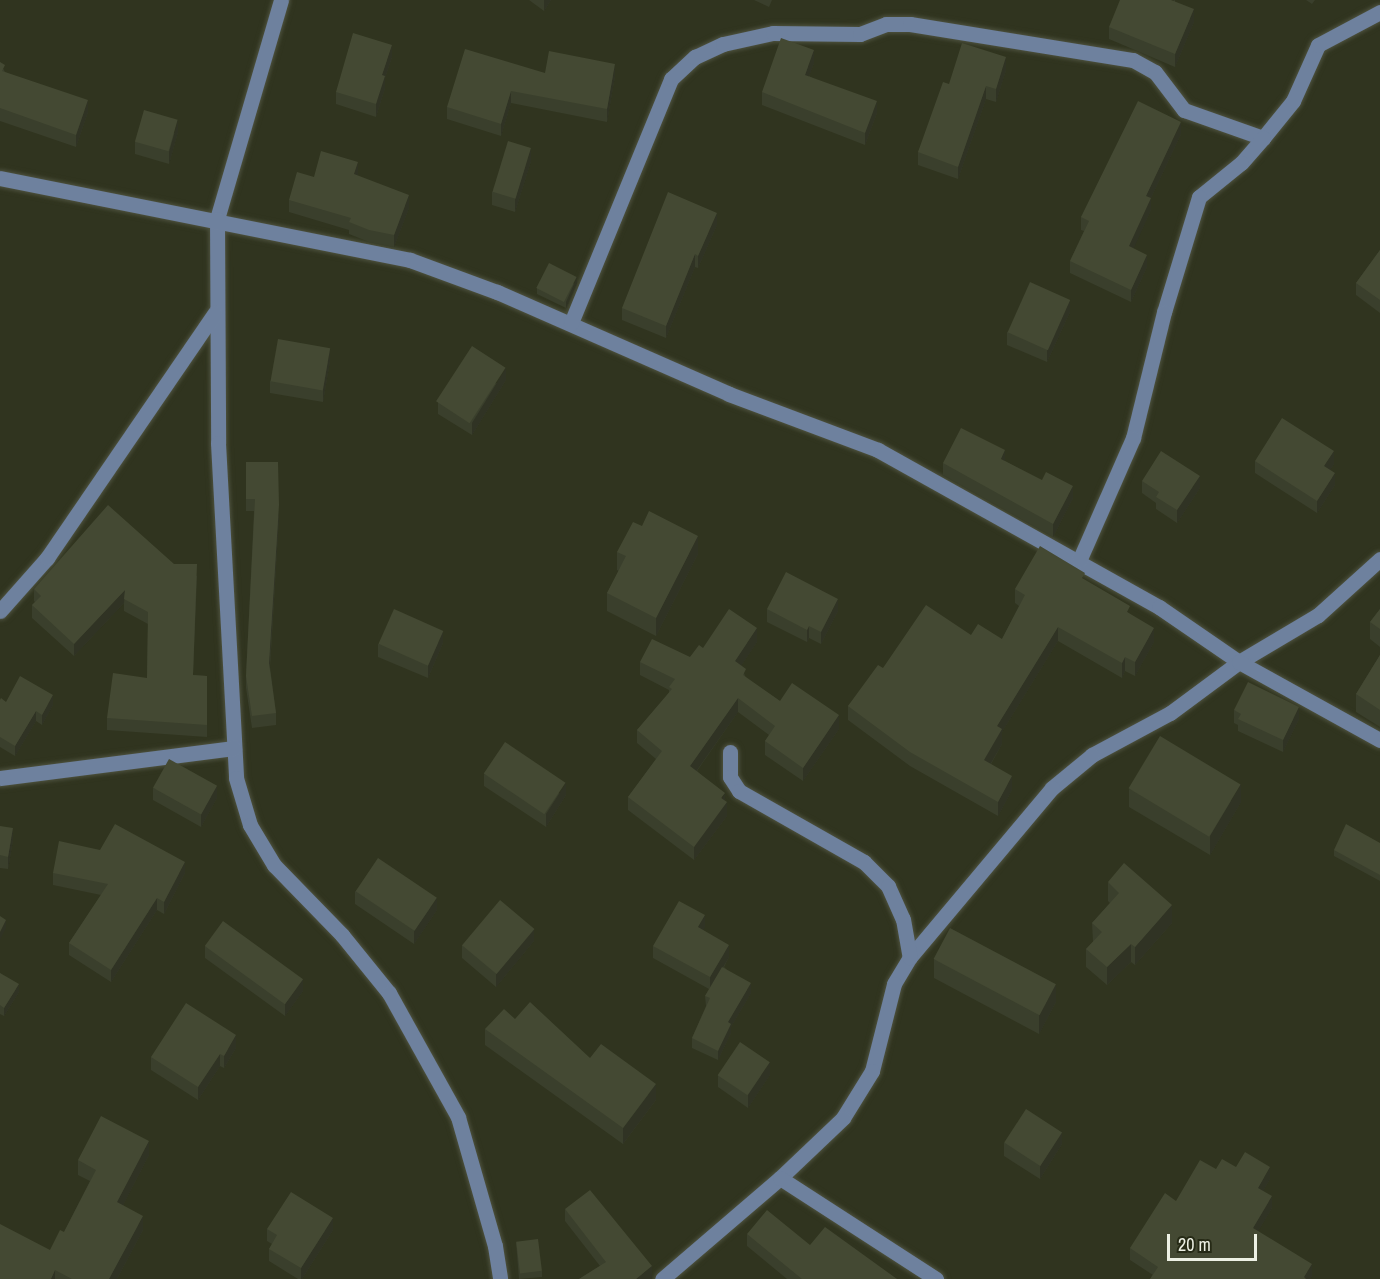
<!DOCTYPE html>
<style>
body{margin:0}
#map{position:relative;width:1380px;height:1279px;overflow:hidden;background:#30341f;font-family:"Archivo Narrow",sans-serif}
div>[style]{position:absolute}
.roads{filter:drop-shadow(0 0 2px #4e523f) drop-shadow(0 0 2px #4e523f)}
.minor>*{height:15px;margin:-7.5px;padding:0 7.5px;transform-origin:7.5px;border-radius:7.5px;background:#6e819e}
.wall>*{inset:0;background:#3a3f2c}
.shaded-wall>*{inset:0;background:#303324}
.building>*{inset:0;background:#444933;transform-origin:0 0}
span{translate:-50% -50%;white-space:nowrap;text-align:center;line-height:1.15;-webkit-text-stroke:5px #262a16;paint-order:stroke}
.scale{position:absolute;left:1167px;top:1234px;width:90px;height:27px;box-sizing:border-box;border:3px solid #edf0e4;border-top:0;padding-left:8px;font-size:18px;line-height:21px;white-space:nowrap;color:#edf0e4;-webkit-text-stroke:4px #262a16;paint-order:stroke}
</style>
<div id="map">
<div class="roads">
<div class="minor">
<div style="left:281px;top:0;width:228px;rotate:106.3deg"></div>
<div style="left:217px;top:219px;width:224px;rotate:89.7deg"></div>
<div style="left:218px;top:443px;width:335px;rotate:86.9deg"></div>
<div style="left:236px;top:778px;width:49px;rotate:73.4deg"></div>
<div style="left:250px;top:825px;width:47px;rotate:59deg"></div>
<div style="left:274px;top:865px;width:98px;rotate:45.8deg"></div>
<div style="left:342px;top:935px;width:75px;rotate:51deg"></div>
<div style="left:389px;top:993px;width:142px;rotate:60.9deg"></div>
<div style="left:458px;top:1117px;width:134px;rotate:74deg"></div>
<div style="left:495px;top:1246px;width:33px;rotate:81deg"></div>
<div style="left:1263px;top:138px;width:48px;rotate:-51deg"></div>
<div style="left:1293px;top:101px;width:61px;rotate:-65.9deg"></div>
<div style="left:1318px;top:45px;width:70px;rotate:-28deg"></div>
<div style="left:0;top:178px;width:418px;rotate:11.3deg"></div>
<div style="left:410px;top:260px;width:93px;rotate:20.2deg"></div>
<div style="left:497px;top:292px;width:253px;rotate:23.7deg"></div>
<div style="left:729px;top:394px;width:159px;rotate:20.6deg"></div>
<div style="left:878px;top:450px;width:322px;rotate:29.2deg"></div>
<div style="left:1159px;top:607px;width:97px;rotate:34.5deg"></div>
<div style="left:1239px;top:662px;width:86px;rotate:143.5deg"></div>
<div style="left:1170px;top:713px;width:89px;rotate:151.7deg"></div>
<div style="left:1092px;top:755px;width:52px;rotate:140.5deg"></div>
<div style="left:1052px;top:788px;width:221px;rotate:130deg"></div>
<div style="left:910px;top:957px;width:31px;rotate:121deg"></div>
<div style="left:894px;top:984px;width:90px;rotate:104.2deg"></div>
<div style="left:872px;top:1071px;width:55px;rotate:121.7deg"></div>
<div style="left:843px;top:1118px;width:87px;rotate:136.4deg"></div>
<div style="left:780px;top:1178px;width:155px;rotate:139.4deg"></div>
<div style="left:571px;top:323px;width:264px;rotate:-67.7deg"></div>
<div style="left:671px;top:79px;width:33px;rotate:-43deg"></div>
<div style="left:695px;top:57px;width:31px;rotate:-25deg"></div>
<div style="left:723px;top:44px;width:51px;rotate:-12.4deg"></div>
<div style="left:773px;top:33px;width:87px;rotate:0.7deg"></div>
<div style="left:860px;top:34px;width:28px;rotate:-21deg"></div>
<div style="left:886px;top:24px;width:24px"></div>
<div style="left:910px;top:24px;width:226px;rotate:9.2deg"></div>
<div style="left:1133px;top:60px;width:25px;rotate:29deg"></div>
<div style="left:1155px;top:72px;width:48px;rotate:52.7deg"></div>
<div style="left:1184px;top:110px;width:84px;rotate:19.5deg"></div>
<div style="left:1263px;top:138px;width:33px;rotate:131deg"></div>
<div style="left:1241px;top:163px;width:54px;rotate:141deg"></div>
<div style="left:1199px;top:197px;width:120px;rotate:106.9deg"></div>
<div style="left:1164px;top:312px;width:130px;rotate:103.8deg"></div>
<div style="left:1133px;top:438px;width:134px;rotate:113.7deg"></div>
<div style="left:1380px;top:559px;width:84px;rotate:137.9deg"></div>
<div style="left:1318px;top:615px;width:92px;rotate:149.3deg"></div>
<div style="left:1239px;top:662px;width:161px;rotate:29deg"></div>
<div style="left:0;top:611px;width:71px;rotate:-48.4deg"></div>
<div style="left:47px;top:558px;width:297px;rotate:-55.6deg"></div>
<div style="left:730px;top:752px;width:25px;rotate:90deg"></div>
<div style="left:730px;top:777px;width:17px;rotate:57deg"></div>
<div style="left:739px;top:791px;width:144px;rotate:29.6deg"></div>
<div style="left:864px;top:862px;width:34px;rotate:45deg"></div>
<div style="left:888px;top:886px;width:36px;rotate:66deg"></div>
<div style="left:903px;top:919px;width:39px;rotate:80deg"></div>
<div style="left:0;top:778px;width:236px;rotate:-7.3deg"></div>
<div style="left:780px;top:1178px;width:186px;rotate:32.9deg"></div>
</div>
</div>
<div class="wall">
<div style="clip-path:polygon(529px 0,551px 0,544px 11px)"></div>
<div style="clip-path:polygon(754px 0,772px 0,769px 7px)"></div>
<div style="clip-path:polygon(1175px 0,1175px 2px,1194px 22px,1175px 67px,1109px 39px,1109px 27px)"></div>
<div style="clip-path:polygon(1306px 0,1315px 0,1312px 4px)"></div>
<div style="clip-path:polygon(392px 57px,385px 78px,385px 88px,376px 117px,336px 104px,336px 92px)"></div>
<div style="clip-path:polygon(0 62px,5px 72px,88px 112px,76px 147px,0 121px)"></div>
<div style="clip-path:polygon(814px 63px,809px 76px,877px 113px,865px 145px,762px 105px,762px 92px)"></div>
<div style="clip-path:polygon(1006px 70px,996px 102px,986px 99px,958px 179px,918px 165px,918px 152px,949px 84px)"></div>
<div style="clip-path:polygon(545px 73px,615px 76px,607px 122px,511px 103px,501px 136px,447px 119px,447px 107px)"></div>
<div style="clip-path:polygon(178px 132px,169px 164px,135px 154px,135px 142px)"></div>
<div style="clip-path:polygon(1181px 134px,1151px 198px,1151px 210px,1133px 249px,1147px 267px,1131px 302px,1070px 273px,1070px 261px,1084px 231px,1081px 230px,1081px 217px)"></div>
<div style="clip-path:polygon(531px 161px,515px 212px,492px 205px,492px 192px)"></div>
<div style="clip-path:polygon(358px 174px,357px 176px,409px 208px,394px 247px,369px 242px,349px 234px,349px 230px,289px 212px,289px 200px,314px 177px)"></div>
<div style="clip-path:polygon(717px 225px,698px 268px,695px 267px,666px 338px,622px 320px,622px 308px)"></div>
<div style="clip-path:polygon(1380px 250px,1380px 313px,1356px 295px,1356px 283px)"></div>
<div style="clip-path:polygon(577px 283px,566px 308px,537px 294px,537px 288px)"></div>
<div style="clip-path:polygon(1070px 312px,1047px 362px,1007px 345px,1007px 332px)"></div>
<div style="clip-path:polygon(330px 361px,323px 402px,270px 393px,270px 381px)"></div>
<div style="clip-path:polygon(506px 380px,472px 435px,438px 414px,438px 402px)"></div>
<div style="clip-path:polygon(1005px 461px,1073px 498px,1053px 537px,943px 475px,943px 463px)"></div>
<div style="clip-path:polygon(1255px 461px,1334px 464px,1330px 470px,1335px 485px,1317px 513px,1255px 473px)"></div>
<div style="clip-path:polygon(246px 462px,279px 517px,270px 667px,276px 713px,276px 725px,252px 728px,246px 688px,246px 676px,254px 511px,246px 511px)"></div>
<div style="clip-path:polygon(1142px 481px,1200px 488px,1177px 523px,1156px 509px,1156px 503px,1142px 493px)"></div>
<div style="clip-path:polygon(617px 552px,698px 554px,656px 636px,607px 611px,607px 593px,619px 571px,617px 570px)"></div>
<div style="clip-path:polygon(174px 564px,197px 576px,193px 675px,207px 676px,207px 737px,107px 730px,107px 718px,147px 678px,148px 624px,124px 611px,124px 603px,74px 656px,32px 618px,32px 605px,35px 602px,34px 601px,34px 589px)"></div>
<div style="clip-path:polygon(1085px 580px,1130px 614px,1154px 642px,1135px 676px,1125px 671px,1122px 678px,1058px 641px,1002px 732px,1002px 744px,991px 764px,1012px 790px,998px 816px,910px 766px,848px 720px,848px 706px,883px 668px,1002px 639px,1019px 606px,1015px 603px,1015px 589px)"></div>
<div style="clip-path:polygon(767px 609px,838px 611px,821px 644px,809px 638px,807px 642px,767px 622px)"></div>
<div style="clip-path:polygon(1380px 609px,1380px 647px,1370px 639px,1370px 622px)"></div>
<div style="clip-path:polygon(757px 642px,741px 666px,746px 678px,780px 701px,839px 729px,803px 781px,765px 755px,765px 741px,769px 735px,738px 712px,697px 771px,725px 801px,727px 816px,694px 860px,628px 810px,628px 797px,656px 759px,637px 743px,637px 730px,669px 693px,669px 690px,640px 675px,640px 662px,690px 657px,703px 648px)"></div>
<div style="clip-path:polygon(443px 643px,428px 678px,378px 657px,378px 644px)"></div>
<div style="clip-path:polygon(1380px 655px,1380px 727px,1356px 712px,1356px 694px)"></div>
<div style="clip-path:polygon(0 700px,6px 702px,53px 705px,42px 725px,36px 721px,15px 756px,0 747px)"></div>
<div style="clip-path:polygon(1234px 710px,1299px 719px,1283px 752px,1238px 731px,1238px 725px,1234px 723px)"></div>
<div style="clip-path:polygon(484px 774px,566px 795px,546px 827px,484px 786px)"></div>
<div style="clip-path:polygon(153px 788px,217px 798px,201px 827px,153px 800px)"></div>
<div style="clip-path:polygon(1129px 789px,1241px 802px,1210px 855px,1129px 807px)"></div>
<div style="clip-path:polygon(0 826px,13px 840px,8px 869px,0 868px)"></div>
<div style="clip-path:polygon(1380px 843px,1380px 881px,1334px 856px,1334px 850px)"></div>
<div style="clip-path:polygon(53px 873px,185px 873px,164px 914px,157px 910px,111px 982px,69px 955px,69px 943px,101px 895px,53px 885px)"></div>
<div style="clip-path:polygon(1108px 882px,1172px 923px,1135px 965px,1131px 962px,1107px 985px,1086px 967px,1086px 949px,1093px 942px,1092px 923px,1110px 903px,1108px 901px)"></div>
<div style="clip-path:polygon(355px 891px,437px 910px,414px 944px,355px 904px)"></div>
<div style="clip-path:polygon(705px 927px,703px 930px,729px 957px,724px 967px,751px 993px,731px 1027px,731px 1033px,718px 1060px,692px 1048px,692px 1038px,706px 1006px,705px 996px,709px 989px,653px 958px,653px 946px)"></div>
<div style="clip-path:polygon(534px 941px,496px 987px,462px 958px,462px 945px)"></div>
<div style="clip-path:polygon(205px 946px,303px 991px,285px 1016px,205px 958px)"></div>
<div style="clip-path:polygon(934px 959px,1056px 1002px,1039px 1034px,934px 978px)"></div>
<div style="clip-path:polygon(0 973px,19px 992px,4px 1016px,0 1014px)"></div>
<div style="clip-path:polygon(515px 1019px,590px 1058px,656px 1100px,623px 1144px,485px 1045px,485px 1029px)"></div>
<div style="clip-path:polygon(236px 1048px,224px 1068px,220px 1066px,198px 1100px,151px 1070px,151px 1057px)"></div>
<div style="clip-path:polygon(718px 1075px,770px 1075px,748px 1108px,718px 1087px)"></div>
<div style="clip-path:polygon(1004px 1143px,1062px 1144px,1040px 1179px,1004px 1156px)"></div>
<div style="clip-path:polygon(149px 1155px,123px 1205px,143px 1230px,117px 1279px,0 1279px,50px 1250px,64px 1232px,90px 1181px,78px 1175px,78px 1160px)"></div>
<div style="clip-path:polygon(1236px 1167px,1270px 1179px,1263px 1191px,1272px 1208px,1258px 1231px,1312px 1276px,1310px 1279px,1150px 1279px,1153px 1275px,1130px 1260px,1130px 1248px,1176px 1201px)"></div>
<div style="clip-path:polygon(565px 1209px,652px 1279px,579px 1279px,600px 1266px,565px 1221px)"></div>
<div style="clip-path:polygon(267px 1229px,333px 1230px,302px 1279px,298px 1279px,269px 1261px,269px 1249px,272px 1244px,267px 1241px)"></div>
<div style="clip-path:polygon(747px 1234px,810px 1245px,897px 1279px,787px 1279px,747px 1246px)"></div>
<div style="clip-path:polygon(516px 1242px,542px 1271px,542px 1277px,519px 1279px)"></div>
</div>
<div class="shaded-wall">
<div style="clip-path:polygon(544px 0,551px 0,544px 11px)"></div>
<div style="clip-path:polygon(1194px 9px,1194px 22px,1175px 67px,1175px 54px)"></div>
<div style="clip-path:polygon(392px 45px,392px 57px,385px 78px,385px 88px,376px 117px,376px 104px,382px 75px)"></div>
<div style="clip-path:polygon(814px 50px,814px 63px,805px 87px,805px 75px)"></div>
<div style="clip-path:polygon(1006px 57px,1006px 70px,996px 102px,996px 89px)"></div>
<div style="clip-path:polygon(615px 64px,615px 76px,607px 122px,607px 109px)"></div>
<div style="clip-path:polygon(986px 86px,986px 99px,958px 179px,958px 167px)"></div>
<div style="clip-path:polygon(511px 91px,511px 103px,501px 136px,501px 124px)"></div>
<div style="clip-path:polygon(88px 100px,88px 112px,76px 147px,76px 135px)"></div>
<div style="clip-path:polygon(877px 101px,877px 113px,865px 145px,865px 133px)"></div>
<div style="clip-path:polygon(178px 120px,178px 132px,169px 164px,169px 152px)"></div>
<div style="clip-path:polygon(1181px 122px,1181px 134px,1151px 198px,1151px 210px,1129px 259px,1129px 246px,1146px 196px)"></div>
<div style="clip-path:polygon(531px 148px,531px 161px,515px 212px,515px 199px)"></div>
<div style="clip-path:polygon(358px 162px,358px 174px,354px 187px,354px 174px)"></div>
<div style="clip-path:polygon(409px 195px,409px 208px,394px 247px,394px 235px)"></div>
<div style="clip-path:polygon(717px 213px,717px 225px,698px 268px,698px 256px)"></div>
<div style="clip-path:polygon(695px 254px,695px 267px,666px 338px,666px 326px)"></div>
<div style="clip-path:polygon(1147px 255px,1147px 267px,1131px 302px,1131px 290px)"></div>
<div style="clip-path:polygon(577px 277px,577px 283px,566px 308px,566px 302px)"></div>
<div style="clip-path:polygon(1070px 300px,1070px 312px,1047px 362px,1047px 350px)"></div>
<div style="clip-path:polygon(330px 348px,330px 361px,323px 402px,323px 390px)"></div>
<div style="clip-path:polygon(506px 368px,506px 380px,472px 435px,472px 423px)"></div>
<div style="clip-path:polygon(1005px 450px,1005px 462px,1001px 459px)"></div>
<div style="clip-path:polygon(1334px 451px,1334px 464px,1324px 479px,1324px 466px)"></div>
<div style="clip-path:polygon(1335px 473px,1335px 485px,1317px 513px,1317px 501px)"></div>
<div style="clip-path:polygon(1200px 476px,1200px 488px,1177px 523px,1177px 510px)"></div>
<div style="clip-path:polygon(1073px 486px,1073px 498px,1053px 537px,1053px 524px)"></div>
<div style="clip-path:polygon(279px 505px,279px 517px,269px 675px,269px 663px)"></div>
<div style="clip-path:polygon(698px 536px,698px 554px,656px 636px,656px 618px)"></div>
<div style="clip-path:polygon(125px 590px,124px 603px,74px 656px,74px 644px)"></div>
<div style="clip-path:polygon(838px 599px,838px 611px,821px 644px,821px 632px)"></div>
<div style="clip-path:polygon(809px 626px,809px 638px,807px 642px,807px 630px)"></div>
<div style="clip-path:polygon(1058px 627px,1058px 641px,1002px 732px,1002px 744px,984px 775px,984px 760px,997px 726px)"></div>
<div style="clip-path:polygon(757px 628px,757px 642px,735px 675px,735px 661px)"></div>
<div style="clip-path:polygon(1154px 628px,1154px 642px,1135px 676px,1135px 662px)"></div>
<div style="clip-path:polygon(443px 631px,443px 643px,428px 678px,428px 666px)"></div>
<div style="clip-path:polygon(1125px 657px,1125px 671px,1122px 678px,1122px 663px)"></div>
<div style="clip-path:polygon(53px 695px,53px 705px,42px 725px,42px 715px)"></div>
<div style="clip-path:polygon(738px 698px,738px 712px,690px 780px,690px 766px)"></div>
<div style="clip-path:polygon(1299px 707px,1299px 719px,1283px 752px,1283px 740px)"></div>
<div style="clip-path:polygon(36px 711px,36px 721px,15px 756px,15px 746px)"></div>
<div style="clip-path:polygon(839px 715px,839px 729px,803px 781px,803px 768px)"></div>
<div style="clip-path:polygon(1012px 776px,1012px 790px,998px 816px,998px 802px)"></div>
<div style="clip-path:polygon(566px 783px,566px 795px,546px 827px,546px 814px)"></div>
<div style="clip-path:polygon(1241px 784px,1241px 802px,1210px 855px,1210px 836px)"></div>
<div style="clip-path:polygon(217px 786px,217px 798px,201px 827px,201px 814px)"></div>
<div style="clip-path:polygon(725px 793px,725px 805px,727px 802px,727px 816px,694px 860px,694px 847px)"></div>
<div style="clip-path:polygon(13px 828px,13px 840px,8px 869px,8px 857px)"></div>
<div style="clip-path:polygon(185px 862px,185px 873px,164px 914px,164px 902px)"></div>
<div style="clip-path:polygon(157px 898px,157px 910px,111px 982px,111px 970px)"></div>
<div style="clip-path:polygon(437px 898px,437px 910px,414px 944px,414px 931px)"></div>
<div style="clip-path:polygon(1172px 905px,1172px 923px,1135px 965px,1135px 947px)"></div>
<div style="clip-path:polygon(705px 915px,705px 927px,698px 940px,698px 927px)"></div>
<div style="clip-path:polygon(6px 920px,6px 928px,0 940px,0 932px)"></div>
<div style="clip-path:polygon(534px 929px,534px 941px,496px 987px,496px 974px)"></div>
<div style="clip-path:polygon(1131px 944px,1131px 962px,1107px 985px,1107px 967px)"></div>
<div style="clip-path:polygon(729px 945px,729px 957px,710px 990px,710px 977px)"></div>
<div style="clip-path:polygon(303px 979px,303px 991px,285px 1016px,285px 1004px)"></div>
<div style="clip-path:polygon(751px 983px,751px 993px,731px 1027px,731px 1033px,718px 1060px,718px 1051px,728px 1022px)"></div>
<div style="clip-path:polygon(19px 984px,19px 992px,4px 1016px,4px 1008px)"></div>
<div style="clip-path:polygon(1056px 984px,1056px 1002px,1039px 1034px,1039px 1015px)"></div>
<div style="clip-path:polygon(236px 1035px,236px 1048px,224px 1068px,224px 1056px)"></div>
<div style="clip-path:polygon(220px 1054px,220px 1066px,198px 1100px,198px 1087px)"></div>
<div style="clip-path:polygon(770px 1062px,770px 1075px,748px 1108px,748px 1095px)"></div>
<div style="clip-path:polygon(656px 1084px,656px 1100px,623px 1144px,623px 1128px)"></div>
<div style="clip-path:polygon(1062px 1132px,1062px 1144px,1040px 1179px,1040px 1166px)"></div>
<div style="clip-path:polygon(149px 1141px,149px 1155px,117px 1217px,117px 1202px)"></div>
<div style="clip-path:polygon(1270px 1167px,1270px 1179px,1258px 1200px,1258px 1188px)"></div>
<div style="clip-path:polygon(1272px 1196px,1272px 1208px,1253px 1240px,1253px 1228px)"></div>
<div style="clip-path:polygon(143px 1216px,143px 1230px,117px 1279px,109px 1279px)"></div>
<div style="clip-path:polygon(333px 1218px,333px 1230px,302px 1279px,301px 1279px,301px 1268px)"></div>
<div style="clip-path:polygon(1312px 1264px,1312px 1276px,1310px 1279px,1304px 1279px,1304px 1277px)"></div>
<div style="clip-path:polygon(652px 1266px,652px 1279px,636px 1279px)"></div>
<div style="clip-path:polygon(55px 1270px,55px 1279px,51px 1279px)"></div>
</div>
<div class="building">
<div style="clip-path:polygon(1120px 0,1171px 0,1194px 9px,1175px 54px,1109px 27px)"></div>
<div style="clip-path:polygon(353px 33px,392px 45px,382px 75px,385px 76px,376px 104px,336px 92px)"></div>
<div style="clip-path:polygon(781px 38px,814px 50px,805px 75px,877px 101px,865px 133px,762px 92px)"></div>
<div style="clip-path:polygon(962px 43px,1006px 57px,996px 89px,986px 86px,958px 167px,918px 152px,943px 82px,949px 84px)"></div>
<div style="clip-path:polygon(465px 49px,545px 73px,549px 51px,615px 64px,607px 109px,511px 91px,501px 124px,447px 107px)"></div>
<div style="clip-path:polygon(0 62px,5px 65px,2px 71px,88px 100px,76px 135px,0 108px)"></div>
<div style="clip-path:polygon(1138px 101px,1181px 122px,1146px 196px,1151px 198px,1129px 246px,1147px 255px,1131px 290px,1070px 261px,1089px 221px,1081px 217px)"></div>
<div style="left:144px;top:110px;width:35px;height:33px;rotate:16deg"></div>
<div style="left:508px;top:141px;width:24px;height:53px;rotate:17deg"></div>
<div style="clip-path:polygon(321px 151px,358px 162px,354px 174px,409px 195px,394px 235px,369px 230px,349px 222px,351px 218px,289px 200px,297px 172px,314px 177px)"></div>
<div style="clip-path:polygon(668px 192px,717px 213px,698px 256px,695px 254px,666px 326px,622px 308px)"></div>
<div style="clip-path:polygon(1380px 250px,1380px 300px,1356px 283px)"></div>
<div style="left:549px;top:263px;width:31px;height:28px;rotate:27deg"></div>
<div style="left:1030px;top:282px;width:44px;height:55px;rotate:24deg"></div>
<div style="left:278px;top:339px;width:53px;height:43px;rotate:10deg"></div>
<div style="left:472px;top:346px;width:40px;height:66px;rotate:33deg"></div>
<div style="clip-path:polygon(1282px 418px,1334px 451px,1324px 466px,1335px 473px,1317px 501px,1255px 461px)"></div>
<div style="clip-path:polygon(961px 428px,1005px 450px,1001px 459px,1042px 480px,1046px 472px,1073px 486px,1053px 524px,943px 463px)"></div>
<div style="clip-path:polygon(1161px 451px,1200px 476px,1177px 510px,1156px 497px,1159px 492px,1142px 481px)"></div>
<div style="clip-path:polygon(246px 462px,278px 462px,279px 505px,269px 663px,276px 713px,252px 716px,246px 676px,255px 499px,246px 499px)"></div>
<div style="clip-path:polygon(108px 505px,174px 564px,197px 564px,193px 675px,207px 676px,207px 725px,107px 718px,113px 673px,147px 678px,148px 612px,124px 599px,125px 590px,74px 644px,32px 605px,41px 596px,34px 589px)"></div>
<div style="clip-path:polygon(649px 511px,698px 536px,656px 618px,607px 593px,626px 556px,617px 552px,633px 522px,642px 526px)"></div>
<div style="clip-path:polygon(1040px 546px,1085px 573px,1082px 578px,1130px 606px,1127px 612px,1154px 628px,1135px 662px,1125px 657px,1122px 663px,1058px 627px,997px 726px,1002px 729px,984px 760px,1012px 776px,998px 802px,910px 752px,848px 706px,878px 665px,883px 668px,926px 605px,971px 635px,978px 624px,1002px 639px,1025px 595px,1015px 589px)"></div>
<div style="clip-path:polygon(786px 572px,838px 599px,821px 632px,809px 626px,807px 630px,767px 609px)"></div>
<div style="left:394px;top:609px;width:54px;height:38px;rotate:24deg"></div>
<div style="clip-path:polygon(729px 609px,757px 628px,735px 661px,746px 669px,743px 675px,780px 701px,792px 683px,839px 715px,803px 768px,765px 741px,775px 726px,738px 698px,690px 766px,725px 793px,721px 798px,727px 802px,694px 847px,628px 797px,662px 751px,637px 730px,672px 689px,669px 687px,675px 679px,640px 662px,652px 639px,690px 657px,699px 645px,703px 648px)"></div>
<div style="clip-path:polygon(1380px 609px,1380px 629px,1370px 622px)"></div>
<div style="clip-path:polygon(1380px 655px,1380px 710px,1356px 694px)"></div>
<div style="clip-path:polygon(20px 676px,53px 695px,42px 715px,36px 711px,15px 746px,0 737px,0 700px,1px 698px,6px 702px)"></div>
<div style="clip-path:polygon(1248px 682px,1299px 707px,1283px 740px,1238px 719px,1241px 714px,1234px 710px)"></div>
<div style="left:1160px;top:736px;width:94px;height:61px;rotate:31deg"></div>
<div style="left:505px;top:742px;width:73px;height:38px;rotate:34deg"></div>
<div style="left:169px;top:759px;width:55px;height:33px;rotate:29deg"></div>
<div style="clip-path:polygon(115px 824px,185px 862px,164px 902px,157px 898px,111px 970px,69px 943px,108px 884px,53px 873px,59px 841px,100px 850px)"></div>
<div style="clip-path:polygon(1346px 824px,1380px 843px,1380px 875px,1334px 850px)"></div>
<div style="clip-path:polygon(0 826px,13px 828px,8px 857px,0 855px)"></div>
<div style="left:378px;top:858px;width:71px;height:40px;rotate:34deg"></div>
<div style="clip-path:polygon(1124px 863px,1172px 905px,1135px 947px,1131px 944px,1107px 967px,1086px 949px,1102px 932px,1092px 923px,1119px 893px,1108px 882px)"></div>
<div style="left:500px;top:900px;width:45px;height:59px;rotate:40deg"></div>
<div style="clip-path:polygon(679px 901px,705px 915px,698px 927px,729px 945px,710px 977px,653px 946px)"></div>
<div style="clip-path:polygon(0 916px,6px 920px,0 932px)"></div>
<div style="left:223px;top:921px;width:99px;height:31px;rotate:36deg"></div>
<div style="left:950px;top:928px;width:120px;height:35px;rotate:28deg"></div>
<div style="clip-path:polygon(722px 967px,751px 983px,728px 1022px,731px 1024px,718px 1051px,692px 1038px,710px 998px,705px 996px)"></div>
<div style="clip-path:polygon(0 973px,19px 984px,4px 1008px,0 1005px)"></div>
<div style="clip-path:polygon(530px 1002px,590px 1058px,601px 1044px,656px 1084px,623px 1128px,485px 1029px,504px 1009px,515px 1019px)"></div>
<div style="clip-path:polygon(186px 1003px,236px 1035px,224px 1056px,220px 1054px,198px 1087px,151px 1057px)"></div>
<div style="left:740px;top:1042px;width:36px;height:40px;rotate:34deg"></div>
<div style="left:1026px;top:1109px;width:43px;height:40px;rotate:33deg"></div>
<div style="clip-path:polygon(101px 1116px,149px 1141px,117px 1202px,143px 1216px,109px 1279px,72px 1279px,55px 1270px,51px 1279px,0 1279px,0 1224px,50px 1250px,60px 1230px,64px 1232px,96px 1170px,78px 1160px)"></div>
<div style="clip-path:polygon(1245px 1152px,1270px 1167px,1258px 1188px,1272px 1196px,1253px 1228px,1312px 1264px,1304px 1277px,1306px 1279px,1150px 1279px,1158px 1267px,1130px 1248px,1165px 1193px,1176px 1201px,1200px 1160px,1216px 1169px,1222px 1159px,1236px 1167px)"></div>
<div style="clip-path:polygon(590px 1190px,652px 1266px,636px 1279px,579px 1279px,606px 1262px,565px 1209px)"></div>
<div style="clip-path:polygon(291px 1192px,333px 1218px,301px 1268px,269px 1249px,277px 1235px,267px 1229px)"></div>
<div style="clip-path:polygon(767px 1210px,810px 1245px,825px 1227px,897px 1279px,802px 1279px,747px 1234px)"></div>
<div style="left:538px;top:1239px;width:32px;height:22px;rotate:83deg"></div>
</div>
<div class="scale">20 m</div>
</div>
